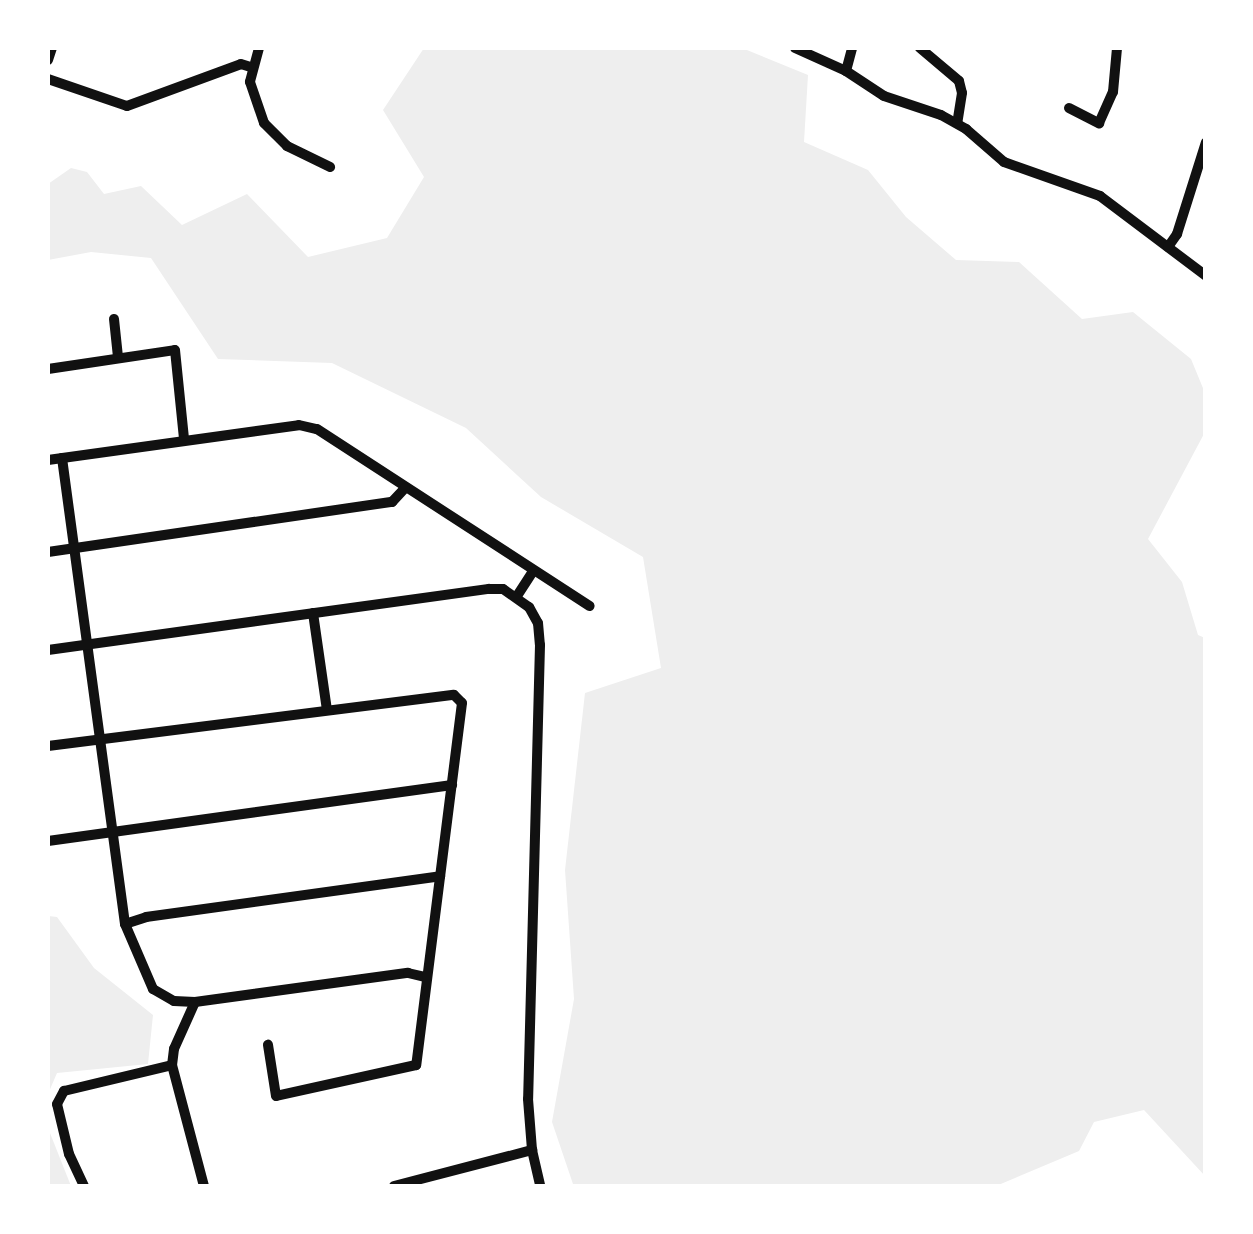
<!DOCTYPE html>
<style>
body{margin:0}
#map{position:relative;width:1253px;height:1234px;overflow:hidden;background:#fff;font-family:"Nunito Sans",sans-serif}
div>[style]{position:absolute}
.green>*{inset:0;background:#eee}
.minor>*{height:10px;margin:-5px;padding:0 5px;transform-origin:5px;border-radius:5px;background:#111}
span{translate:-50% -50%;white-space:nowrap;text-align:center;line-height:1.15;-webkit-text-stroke:10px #fff;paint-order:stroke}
.frame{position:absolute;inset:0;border:50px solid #fff;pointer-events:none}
</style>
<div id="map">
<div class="green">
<div style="clip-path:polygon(424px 48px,742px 48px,808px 75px,804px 142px,868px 170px,906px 217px,956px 260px,1019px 262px,1082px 319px,1133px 312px,1191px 359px,1205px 393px,1205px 432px,1148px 539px,1182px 582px,1198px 635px,1205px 638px,1205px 1176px,1144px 1110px,1094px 1122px,1079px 1151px,996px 1186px,573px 1184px,552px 1122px,574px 999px,565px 870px,585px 693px,661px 668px,643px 557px,541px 497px,466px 428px,332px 363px,218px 359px,151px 258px,91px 252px,48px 260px,48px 184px,71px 168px,87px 172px,104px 194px,141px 186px,182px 225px,247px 194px,308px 257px,387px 238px,424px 177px,383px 110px)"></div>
<div style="clip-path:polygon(48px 916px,57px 917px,94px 968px,153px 1015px,148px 1064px,57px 1073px,48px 1094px)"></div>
<div style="clip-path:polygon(48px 1128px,71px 1186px,48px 1186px)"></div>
</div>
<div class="minor">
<div style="left:259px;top:48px;width:35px;rotate:105deg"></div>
<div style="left:250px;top:82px;width:43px;rotate:71.1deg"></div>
<div style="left:264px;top:123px;width:33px;rotate:45deg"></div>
<div style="left:287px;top:146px;width:48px;rotate:26deg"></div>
<div style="left:795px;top:48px;width:56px;rotate:24.3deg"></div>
<div style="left:846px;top:71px;width:45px;rotate:33.3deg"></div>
<div style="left:884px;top:96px;width:60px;rotate:18.4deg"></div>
<div style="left:941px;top:115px;width:29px;rotate:29deg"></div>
<div style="left:966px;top:129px;width:50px;rotate:41deg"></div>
<div style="left:1004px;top:162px;width:102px;rotate:19.5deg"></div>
<div style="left:1100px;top:196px;width:133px;rotate:37deg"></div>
<div style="left:920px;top:48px;width:51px;rotate:40.2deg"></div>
<div style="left:959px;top:81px;width:12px;rotate:76deg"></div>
<div style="left:962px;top:93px;width:30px;rotate:99deg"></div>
<div style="left:48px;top:60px;width:13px;rotate:-72deg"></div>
<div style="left:846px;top:71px;width:24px;rotate:-75deg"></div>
<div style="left:48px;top:79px;width:83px;rotate:18.9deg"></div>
<div style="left:127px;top:106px;width:121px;rotate:-20.2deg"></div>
<div style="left:241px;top:64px;width:10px;rotate:17deg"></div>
<div style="left:1069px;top:108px;width:34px;rotate:27deg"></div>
<div style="left:1099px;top:123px;width:34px;rotate:-66deg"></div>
<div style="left:1113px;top:92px;width:44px;rotate:-84.8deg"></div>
<div style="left:1168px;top:247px;width:16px;rotate:-55deg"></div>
<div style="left:1177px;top:234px;width:96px;rotate:-72.5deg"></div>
<div style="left:114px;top:319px;width:39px;rotate:84deg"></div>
<div style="left:48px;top:369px;width:128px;rotate:-8.5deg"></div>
<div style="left:175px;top:350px;width:89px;rotate:84.2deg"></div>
<div style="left:62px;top:458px;width:470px;rotate:82.3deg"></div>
<div style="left:125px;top:924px;width:71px;rotate:66.7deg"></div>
<div style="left:153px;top:989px;width:24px;rotate:30deg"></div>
<div style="left:174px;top:1001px;width:21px;rotate:3deg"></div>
<div style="left:195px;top:1002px;width:215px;rotate:-7.8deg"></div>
<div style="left:408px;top:973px;width:17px;rotate:13deg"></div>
<div style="left:48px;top:460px;width:253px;rotate:-7.9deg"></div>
<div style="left:299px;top:425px;width:18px;rotate:13deg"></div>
<div style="left:317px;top:429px;width:325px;rotate:33deg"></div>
<div style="left:48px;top:552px;width:348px;rotate:-8.3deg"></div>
<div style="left:392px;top:502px;width:19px;rotate:-47deg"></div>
<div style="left:517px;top:596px;width:30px;rotate:-57deg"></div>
<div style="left:313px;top:613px;width:98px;rotate:81.8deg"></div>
<div style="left:48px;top:650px;width:445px;rotate:-7.9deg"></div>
<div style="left:489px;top:589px;width:14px"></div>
<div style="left:503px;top:589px;width:32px;rotate:35deg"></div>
<div style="left:529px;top:607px;width:18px;rotate:61deg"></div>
<div style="left:538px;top:623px;width:22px;rotate:85deg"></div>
<div style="left:540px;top:645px;width:454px;rotate:91.5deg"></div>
<div style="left:528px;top:1099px;width:51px;rotate:85.5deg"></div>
<div style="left:532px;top:1150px;width:37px;rotate:77deg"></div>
<div style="left:48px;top:746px;width:409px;rotate:-7.2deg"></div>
<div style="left:454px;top:695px;width:11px;rotate:45deg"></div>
<div style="left:462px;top:703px;width:365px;rotate:97.2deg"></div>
<div style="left:416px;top:1065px;width:143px;rotate:167.5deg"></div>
<div style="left:276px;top:1096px;width:52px;rotate:-98.9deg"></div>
<div style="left:48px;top:841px;width:408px;rotate:-7.9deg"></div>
<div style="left:125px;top:924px;width:22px;rotate:-18deg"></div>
<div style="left:146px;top:917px;width:297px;rotate:-7.9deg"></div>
<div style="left:195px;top:1002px;width:51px;rotate:114.1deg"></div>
<div style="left:174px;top:1049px;width:16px;rotate:97deg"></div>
<div style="left:172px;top:1065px;width:125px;rotate:75.2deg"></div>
<div style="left:84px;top:1186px;width:35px;rotate:-115deg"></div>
<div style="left:69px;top:1154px;width:51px;rotate:-103.5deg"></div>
<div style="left:57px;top:1104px;width:15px;rotate:-62deg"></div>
<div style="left:64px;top:1091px;width:111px;rotate:-13.5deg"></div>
<div style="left:394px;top:1186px;width:143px;rotate:-14.6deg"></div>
</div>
<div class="frame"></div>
</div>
